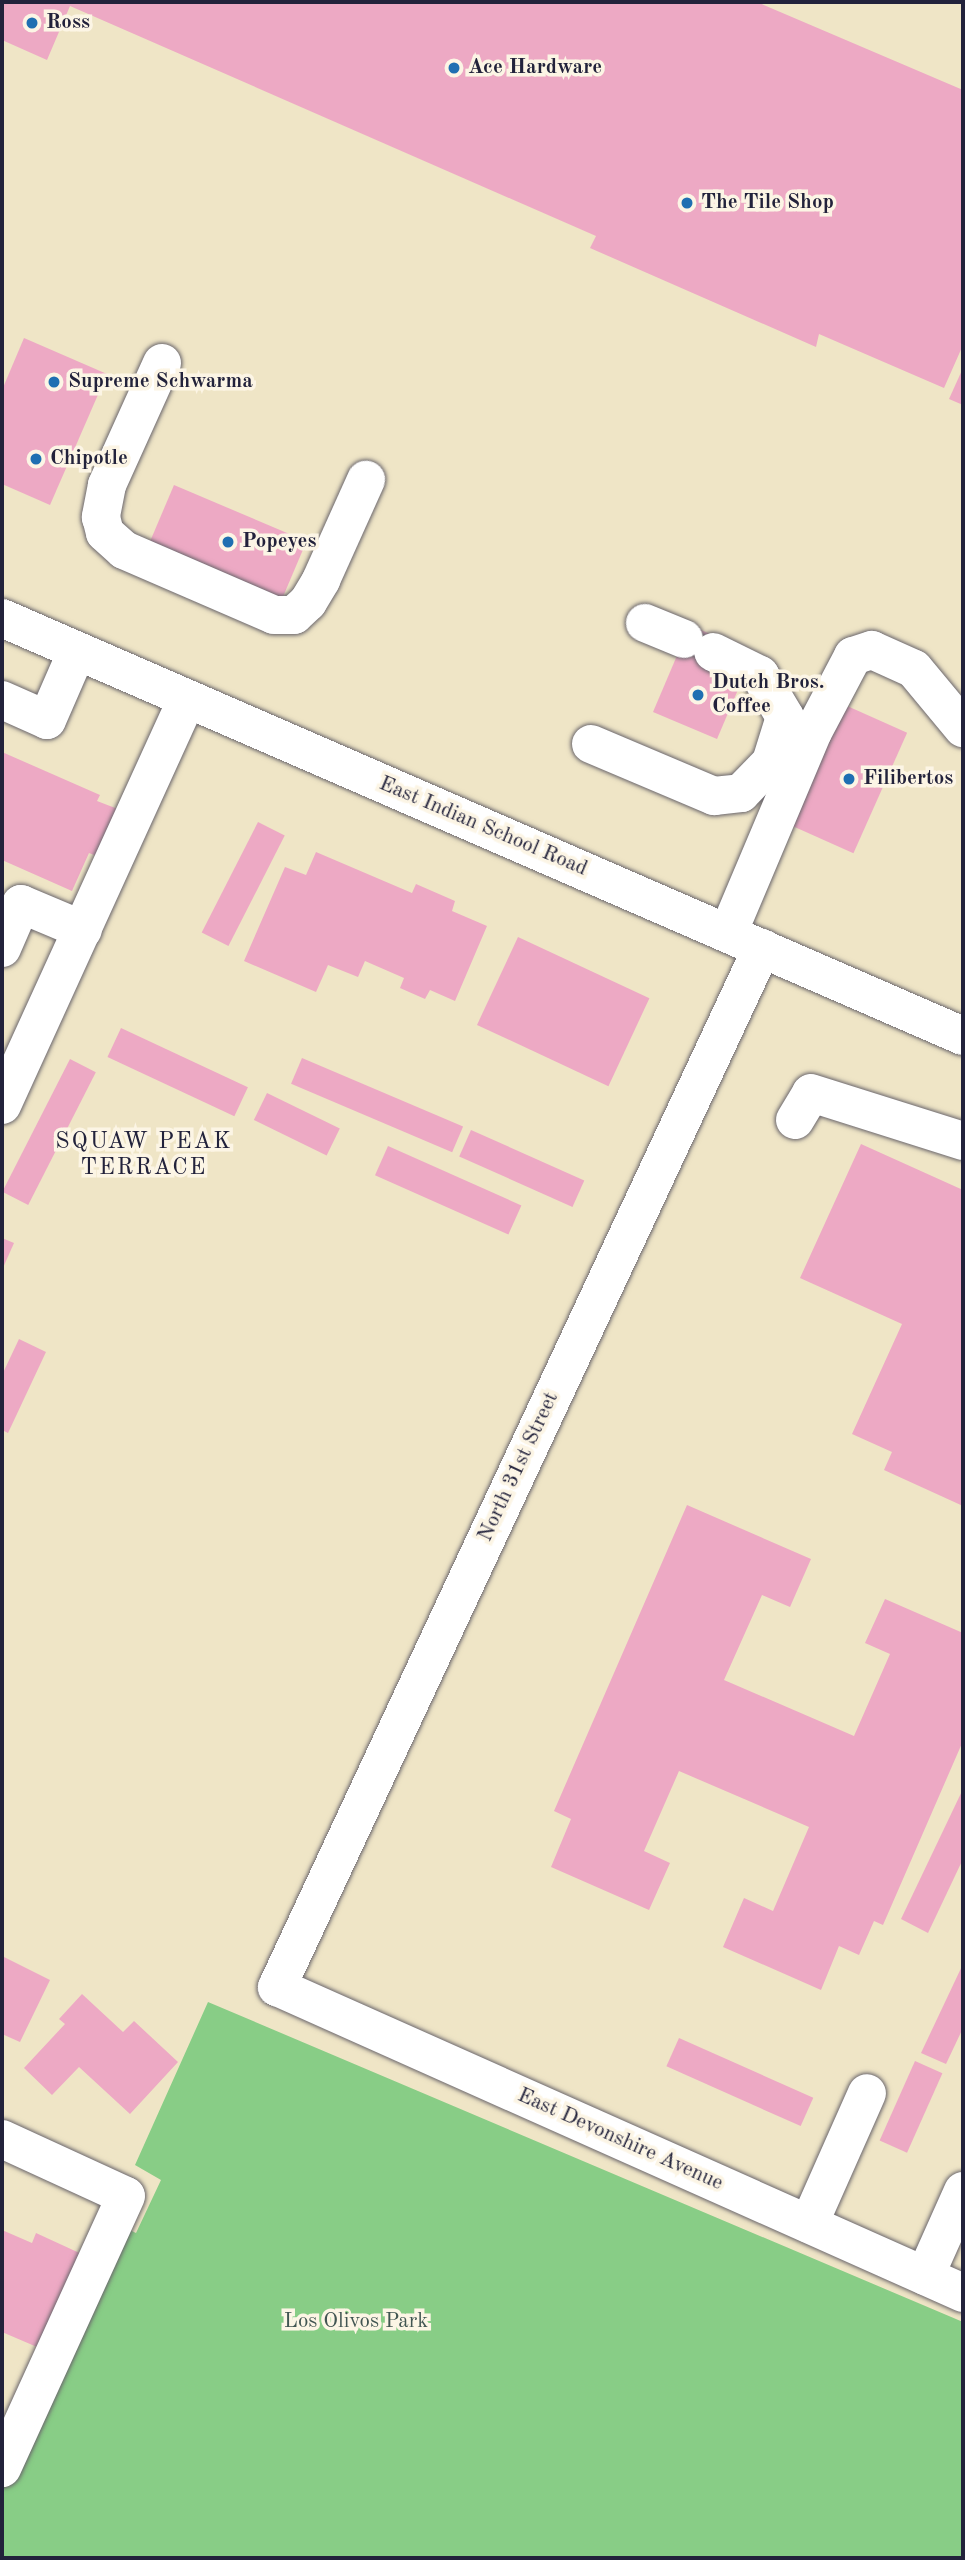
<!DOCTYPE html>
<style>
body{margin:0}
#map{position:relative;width:965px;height:2560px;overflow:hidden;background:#efe5c6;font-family:"Old Standard TT",serif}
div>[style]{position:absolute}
.green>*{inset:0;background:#88cd86}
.building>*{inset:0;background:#eda9c4;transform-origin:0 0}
.roads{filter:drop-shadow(0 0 2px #6a666c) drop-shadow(0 0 2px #6a666c)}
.minor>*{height:38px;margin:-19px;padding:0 19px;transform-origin:19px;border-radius:19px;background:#fff}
.major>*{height:38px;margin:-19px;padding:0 19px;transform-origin:19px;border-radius:19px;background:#fff}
.dots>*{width:19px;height:19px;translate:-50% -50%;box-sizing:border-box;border:4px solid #fcf5e5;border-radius:50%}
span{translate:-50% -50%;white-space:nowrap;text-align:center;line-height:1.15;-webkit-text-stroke:7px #fcf5e5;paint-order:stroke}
.poi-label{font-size:21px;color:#22223b;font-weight:700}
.left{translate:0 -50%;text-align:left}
.street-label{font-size:21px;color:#22223b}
.park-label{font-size:21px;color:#415552}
.neighbourhood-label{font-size:23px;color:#22223b;letter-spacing:2px}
.frame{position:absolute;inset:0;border:4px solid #22223b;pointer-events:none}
</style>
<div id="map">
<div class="green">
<div style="clip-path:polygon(208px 2002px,963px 2322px,963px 2558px,2px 2558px,2px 2476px,117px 2224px,136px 2233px,161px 2180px,135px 2165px)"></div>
</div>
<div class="building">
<div style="clip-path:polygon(2px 2px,757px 2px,963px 90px,963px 345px,944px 388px,819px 334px,816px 347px,590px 248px,596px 236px,70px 6px,47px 60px,2px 40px)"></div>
<div style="clip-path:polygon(24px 338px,107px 374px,50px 505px,2px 484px,2px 390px)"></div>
<div style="clip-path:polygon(963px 368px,963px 405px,949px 399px)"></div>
<div style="left:174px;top:485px;width:144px;height:63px;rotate:23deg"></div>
<div style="clip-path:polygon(690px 625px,719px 638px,743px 678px,717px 739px,653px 712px)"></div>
<div style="left:845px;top:705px;width:68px;height:132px;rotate:24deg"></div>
<div style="clip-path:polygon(2px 752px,100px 795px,97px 801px,123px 811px,102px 858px,89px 853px,72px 891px,2px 860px)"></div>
<div style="left:258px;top:822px;width:30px;height:124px;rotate:27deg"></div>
<div style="clip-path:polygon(316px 852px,412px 893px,416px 884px,455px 901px,452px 911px,487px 926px,455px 1001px,430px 990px,425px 999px,400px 988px,404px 978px,365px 961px,358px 977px,328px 965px,316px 992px,244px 961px,285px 867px,306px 875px)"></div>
<div style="left:518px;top:937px;width:145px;height:97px;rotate:25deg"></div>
<div style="left:121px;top:1028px;width:140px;height:32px;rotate:25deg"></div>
<div style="left:302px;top:1058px;width:175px;height:28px;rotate:23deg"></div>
<div style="left:70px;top:1059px;width:29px;height:149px;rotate:27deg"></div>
<div style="left:267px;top:1093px;width:81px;height:30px;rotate:26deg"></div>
<div style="left:471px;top:1130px;width:124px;height:29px;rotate:24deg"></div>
<div style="clip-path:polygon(861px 1144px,963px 1190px,963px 1506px,884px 1470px,892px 1452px,852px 1434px,902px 1324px,800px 1278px)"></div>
<div style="left:388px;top:1146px;width:146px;height:32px;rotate:24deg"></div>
<div style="clip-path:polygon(2px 1238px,14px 1243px,2px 1270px)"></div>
<div style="clip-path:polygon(19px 1339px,46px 1352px,8px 1433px,2px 1430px,2px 1375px)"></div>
<div style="clip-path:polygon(687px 1505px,811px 1559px,790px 1607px,762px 1595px,724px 1680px,854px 1736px,890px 1654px,865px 1643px,885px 1599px,963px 1633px,963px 1741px,883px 1925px,874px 1921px,859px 1955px,839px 1946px,821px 1990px,723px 1947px,744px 1898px,773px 1911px,809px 1827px,679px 1771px,644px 1851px,670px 1863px,649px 1910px,551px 1867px,571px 1819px,554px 1811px)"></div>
<div style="clip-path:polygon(963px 1789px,963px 1859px,928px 1933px,901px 1919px)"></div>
<div style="clip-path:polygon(2px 1956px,50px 1980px,20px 2042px,2px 2034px)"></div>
<div style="clip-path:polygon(963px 1964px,963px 2028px,946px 2064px,921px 2053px)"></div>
<div style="clip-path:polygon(82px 1994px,123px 2032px,134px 2021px,178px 2062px,130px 2114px,79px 2067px,52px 2095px,24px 2068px,65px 2024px,59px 2019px)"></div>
<div style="left:679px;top:2038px;width:147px;height:31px;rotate:24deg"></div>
<div style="left:915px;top:2061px;width:30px;height:87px;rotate:24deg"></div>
<div style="clip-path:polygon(2px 2230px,32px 2243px,36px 2233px,86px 2256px,44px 2350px,2px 2332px)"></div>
</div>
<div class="roads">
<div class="minor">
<div style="left:162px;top:363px;width:134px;rotate:114.3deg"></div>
<div style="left:107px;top:485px;width:33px;rotate:101deg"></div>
<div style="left:101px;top:517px;width:16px;rotate:76deg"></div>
<div style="left:105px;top:533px;width:25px;rotate:42deg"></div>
<div style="left:124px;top:550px;width:163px;rotate:23.4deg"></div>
<div style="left:274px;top:615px;width:20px"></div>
<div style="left:294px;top:615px;width:19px;rotate:-43deg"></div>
<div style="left:308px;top:602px;width:26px;rotate:-59deg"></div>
<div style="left:321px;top:580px;width:110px;rotate:-65.8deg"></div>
<div style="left:645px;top:623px;width:42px;rotate:22.3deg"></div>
<div style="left:2px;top:700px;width:49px;rotate:24deg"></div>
<div style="left:47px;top:720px;width:75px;rotate:-66.5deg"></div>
<div style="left:591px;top:744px;width:134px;rotate:22.9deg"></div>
<div style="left:714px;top:796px;width:27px;rotate:-6deg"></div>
<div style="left:741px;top:793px;width:43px;rotate:-45.9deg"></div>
<div style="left:771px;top:762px;width:47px;rotate:-72.7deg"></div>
<div style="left:785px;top:717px;width:49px;rotate:-120.8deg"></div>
<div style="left:760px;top:675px;width:52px;rotate:-153.9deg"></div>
<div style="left:728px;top:933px;width:218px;rotate:-67.1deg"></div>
<div style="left:813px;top:732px;width:86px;rotate:-62.2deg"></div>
<div style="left:853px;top:656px;width:20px;rotate:-18deg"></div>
<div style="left:872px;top:650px;width:46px;rotate:24.3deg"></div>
<div style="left:914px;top:669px;width:77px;rotate:50.3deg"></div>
<div style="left:2px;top:948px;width:48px;rotate:-66.6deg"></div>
<div style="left:21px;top:904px;width:67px;rotate:22.8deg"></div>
<div style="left:762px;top:948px;width:1147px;rotate:115.02deg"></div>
<div style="left:277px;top:1987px;width:751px;rotate:24.04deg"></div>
<div style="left:2px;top:1105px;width:446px;rotate:-65.5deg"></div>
<div style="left:795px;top:1120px;width:31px;rotate:-59deg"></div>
<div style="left:811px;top:1093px;width:159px;rotate:17.5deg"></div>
<div style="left:2px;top:2139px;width:136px;rotate:24.7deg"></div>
<div style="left:126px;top:2196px;width:299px;rotate:114.5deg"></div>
<div style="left:809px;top:2224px;width:143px;rotate:-66.1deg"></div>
<div style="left:925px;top:2276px;width:93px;rotate:-65.9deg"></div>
</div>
<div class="major">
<div style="left:2px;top:618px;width:1048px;rotate:23.51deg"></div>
</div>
</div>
<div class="dots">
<div style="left:32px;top:23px;background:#1f6fb2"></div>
<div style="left:454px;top:68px;background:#1f6fb2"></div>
<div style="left:687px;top:203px;background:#1f6fb2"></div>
<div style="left:54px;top:382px;background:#1f6fb2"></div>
<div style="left:36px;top:459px;background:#1f6fb2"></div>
<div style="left:228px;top:542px;background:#1f6fb2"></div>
<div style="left:698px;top:695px;background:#1f6fb2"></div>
<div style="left:849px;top:779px;background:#1f6fb2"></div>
</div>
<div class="poi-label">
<span class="left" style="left:46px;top:23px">Ross</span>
<span class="left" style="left:468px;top:68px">Ace Hardware</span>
<span class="left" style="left:701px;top:203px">The Tile Shop</span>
<span class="left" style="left:68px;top:382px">Supreme Schwarma</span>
<span class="left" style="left:50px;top:459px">Chipotle</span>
<span class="left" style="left:242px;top:542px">Popeyes</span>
<span class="left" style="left:712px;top:695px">Dutch Bros.<br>Coffee</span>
<span class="left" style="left:863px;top:779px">Filibertos</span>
</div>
<div class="street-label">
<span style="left:483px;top:827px;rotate:23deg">East Indian School Road</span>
<span style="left:519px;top:1467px;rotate:-65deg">North 31st Street</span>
<span style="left:620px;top:2140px;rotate:24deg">East Devonshire Avenue</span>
</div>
<div class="park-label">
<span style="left:356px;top:2322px">Los Olivos Park</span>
</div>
<div class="neighbourhood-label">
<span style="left:144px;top:1155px">SQUAW PEAK<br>TERRACE</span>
</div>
<div class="frame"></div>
</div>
